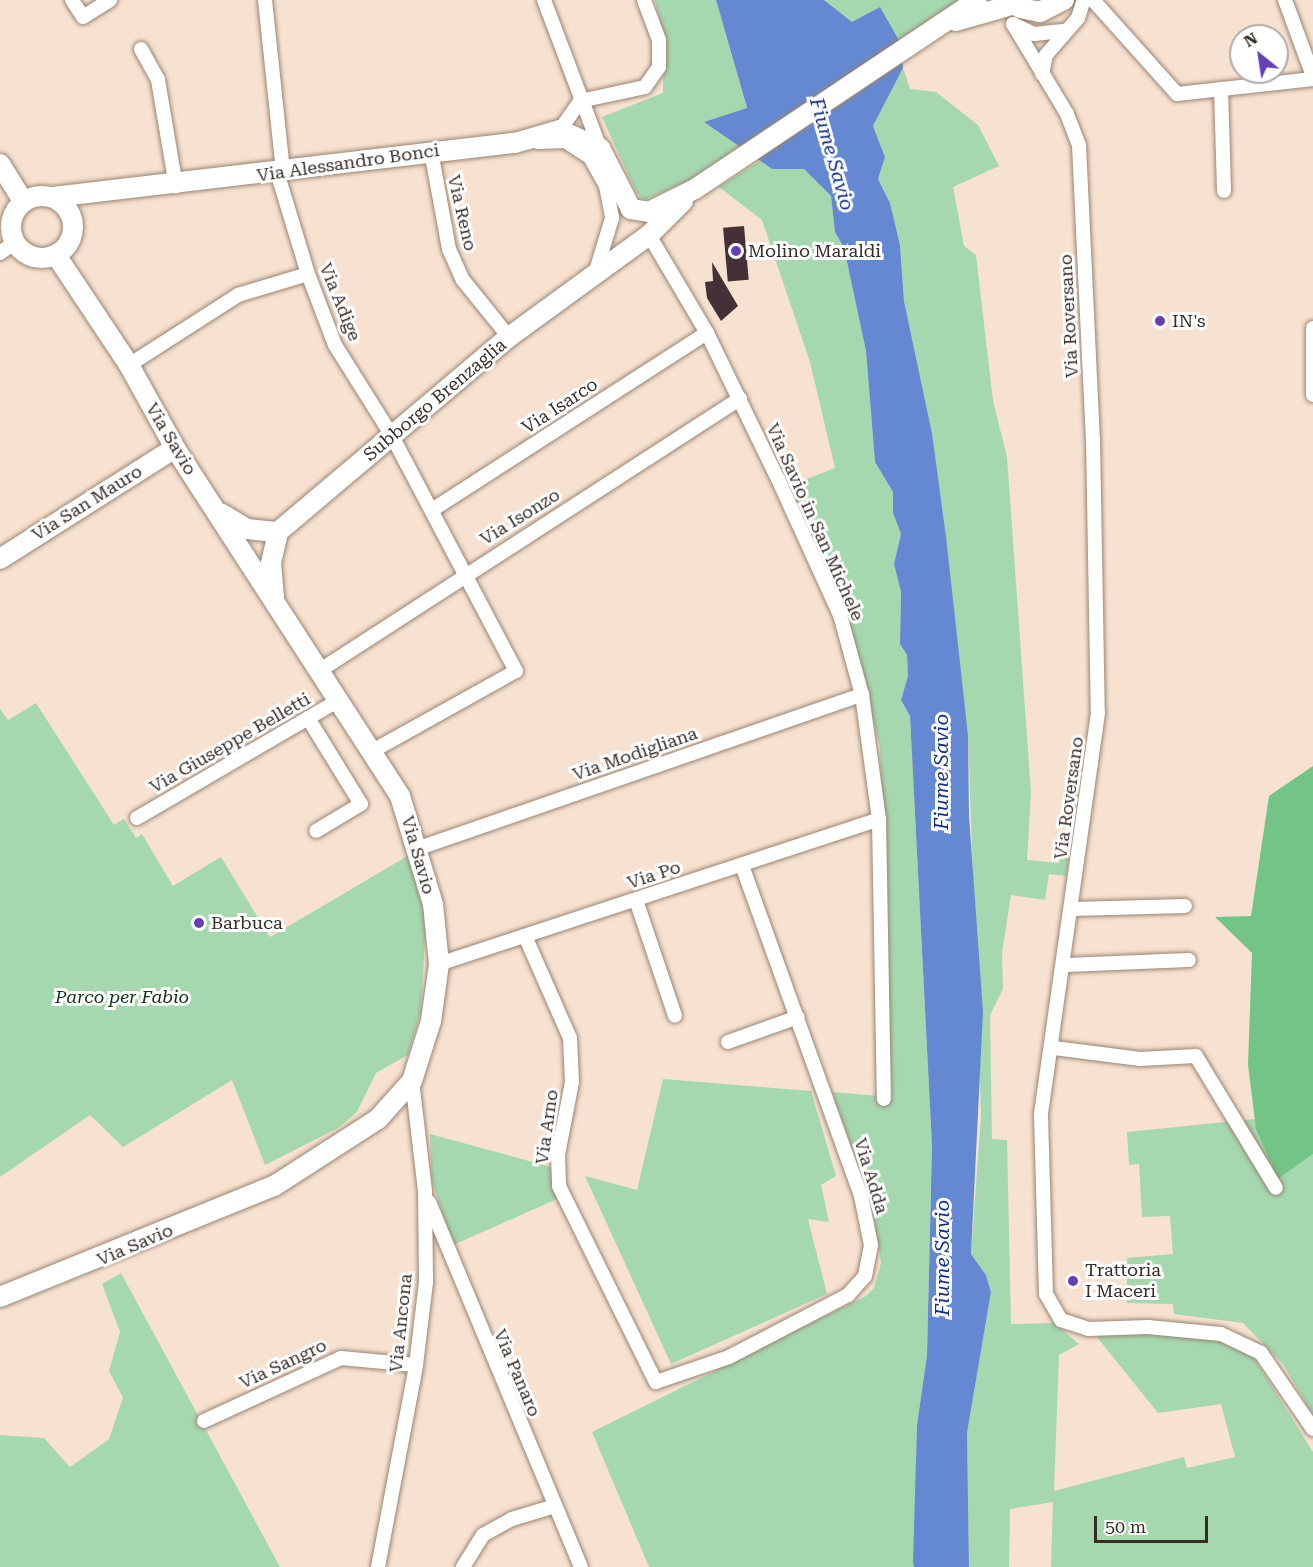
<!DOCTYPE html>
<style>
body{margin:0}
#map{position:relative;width:1313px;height:1567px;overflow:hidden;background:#f7e1d0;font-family:"Roboto Serif",serif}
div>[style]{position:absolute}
.green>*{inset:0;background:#a6d8b0}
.forest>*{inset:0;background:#73c487}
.water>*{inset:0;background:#6588d3}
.building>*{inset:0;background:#463037;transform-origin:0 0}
.roads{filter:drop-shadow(0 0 2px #998575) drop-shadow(0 0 2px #998575)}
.street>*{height:14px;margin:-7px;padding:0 7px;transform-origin:7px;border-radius:7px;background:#fff}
.secondary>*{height:20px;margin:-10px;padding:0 10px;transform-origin:10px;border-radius:10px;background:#fff}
.secondary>.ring{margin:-10px;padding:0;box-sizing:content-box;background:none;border:20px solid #fff;border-radius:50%}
.dots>*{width:16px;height:16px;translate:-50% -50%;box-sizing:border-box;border:3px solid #fff;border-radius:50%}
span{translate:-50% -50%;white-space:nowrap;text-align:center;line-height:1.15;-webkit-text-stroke:6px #fff;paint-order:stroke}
.street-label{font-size:18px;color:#362d27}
.poi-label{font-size:18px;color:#362d27}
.left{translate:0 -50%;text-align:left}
.park-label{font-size:18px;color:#10321a;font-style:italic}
.water-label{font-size:20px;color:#0f2f85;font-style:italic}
.north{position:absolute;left:1229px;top:24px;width:60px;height:60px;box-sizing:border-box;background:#fff;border:2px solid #afaba9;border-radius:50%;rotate:330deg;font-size:16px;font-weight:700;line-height:24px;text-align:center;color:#362d27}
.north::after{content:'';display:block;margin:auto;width:21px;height:27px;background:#663fb7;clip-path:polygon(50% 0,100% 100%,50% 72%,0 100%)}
.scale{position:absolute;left:1094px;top:1516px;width:114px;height:27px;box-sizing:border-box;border:3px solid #362d27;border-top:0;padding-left:8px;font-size:18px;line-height:21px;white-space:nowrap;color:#362d27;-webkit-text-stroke:4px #fff;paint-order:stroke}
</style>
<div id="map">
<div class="green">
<div style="clip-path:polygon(655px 0,716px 0,747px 109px,704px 122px,743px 149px,710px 172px,644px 200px,636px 192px,602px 117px,663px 93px,664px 34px)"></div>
<div style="clip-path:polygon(824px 0,959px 0,901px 44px,852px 22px)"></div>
<div style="clip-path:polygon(903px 68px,910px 89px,936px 92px,978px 125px,999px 166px,953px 187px,964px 246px,976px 255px,993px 401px,1007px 457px,1031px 793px,1027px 860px,1059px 863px,1060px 849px,1070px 849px,1066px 876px,1049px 874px,1045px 900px,1011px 895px,1002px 953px,1003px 989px,990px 1015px,992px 1139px,1007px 1140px,1011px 1324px,1054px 1323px,1079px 1344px,1059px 1355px,1054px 1491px,1184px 1457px,1187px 1468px,1235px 1457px,1221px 1404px,1158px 1413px,1096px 1336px,1150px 1332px,1221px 1339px,1253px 1356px,1313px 1452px,1313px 1567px,1051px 1567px,1053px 1502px,1010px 1509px,1009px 1567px,969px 1567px,967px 1433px,991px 1292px,986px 1275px,971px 1254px,981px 1115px,968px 735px,932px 433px,904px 301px,900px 245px,890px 203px,878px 179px,885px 157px,873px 126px)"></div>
<div style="clip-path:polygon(760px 161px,772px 169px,804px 169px,831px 196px,835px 232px,844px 248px,866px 351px,875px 462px,893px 492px,893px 513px,901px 534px,894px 564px,901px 592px,900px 644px,907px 655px,908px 676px,901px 700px,910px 716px,932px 1146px,927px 1355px,917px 1425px,914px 1567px,649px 1567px,592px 1432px,866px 1296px,874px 1288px,881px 1263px,872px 1204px,832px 1092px,892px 1097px,880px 746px,845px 615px,786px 487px,835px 468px,810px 362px,762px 220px,719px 187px)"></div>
<div style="clip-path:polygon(36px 703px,114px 825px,124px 819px,136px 838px,142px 834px,173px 886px,221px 857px,270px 937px,411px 854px,426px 921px,421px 1011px,408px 1055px,376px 1073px,357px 1112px,338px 1128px,265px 1165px,232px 1080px,123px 1147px,90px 1115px,0 1177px,0 709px,8px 720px)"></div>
<div style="clip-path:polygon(663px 1079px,811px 1091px,836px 1176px,821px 1185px,829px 1222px,808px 1219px,827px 1294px,671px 1364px,585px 1176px,637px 1190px)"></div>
<div style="clip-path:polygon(1255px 1119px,1278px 1179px,1313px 1154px,1313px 1415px,1283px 1364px,1243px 1323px,1174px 1314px,1173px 1304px,1127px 1303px,1127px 1258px,1173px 1254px,1170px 1216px,1142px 1217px,1139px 1164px,1129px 1165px,1127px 1132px)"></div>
<div style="clip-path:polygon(430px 1134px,551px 1167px,557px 1199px,453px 1245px,432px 1181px)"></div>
<div style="clip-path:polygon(121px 1273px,280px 1567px,0 1567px,0 1435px,44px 1438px,70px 1467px,109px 1439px,123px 1398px,109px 1371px,120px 1332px,102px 1284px)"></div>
</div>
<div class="forest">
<div style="clip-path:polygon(1313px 766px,1313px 1154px,1278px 1179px,1256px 1129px,1248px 1065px,1252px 953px,1215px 917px,1251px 916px,1269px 796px)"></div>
</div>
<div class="water">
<div style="clip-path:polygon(716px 0,824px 0,852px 22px,880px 7px,901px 44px,903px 68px,873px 126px,885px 157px,878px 179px,890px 203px,900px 245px,904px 301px,932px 433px,946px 537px,968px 735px,969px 816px,983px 1012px,971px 1254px,986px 1275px,991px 1292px,967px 1433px,969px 1567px,914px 1567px,913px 1562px,917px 1425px,927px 1355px,932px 1146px,910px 716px,901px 700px,908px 676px,907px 655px,900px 644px,901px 592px,894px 564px,901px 534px,893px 513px,893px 492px,875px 462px,866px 351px,844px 248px,835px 232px,831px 196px,804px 169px,772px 169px,704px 122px,747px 108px)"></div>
</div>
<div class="building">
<div style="left:744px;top:226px;width:54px;height:21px;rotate:85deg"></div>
<div style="clip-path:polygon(712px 262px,738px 306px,721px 321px,707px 298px,705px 282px,713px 281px)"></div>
</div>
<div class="roads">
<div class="street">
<div style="left:72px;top:0;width:20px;rotate:57deg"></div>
<div style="left:83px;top:17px;width:32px;rotate:-32deg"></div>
<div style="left:265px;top:0;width:172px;rotate:84deg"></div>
<div style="left:544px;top:0;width:158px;rotate:69.3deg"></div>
<div style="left:1093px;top:0;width:126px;rotate:48.2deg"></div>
<div style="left:1177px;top:94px;width:137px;rotate:-6.3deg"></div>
<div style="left:1285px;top:0;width:81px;rotate:69.8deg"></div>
<div style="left:1013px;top:24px;width:105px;rotate:59deg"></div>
<div style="left:1067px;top:114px;width:33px;rotate:69deg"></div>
<div style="left:1079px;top:145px;width:294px;rotate:87.3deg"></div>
<div style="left:1093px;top:439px;width:274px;rotate:89deg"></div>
<div style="left:1098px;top:713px;width:406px;rotate:98.1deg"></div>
<div style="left:1041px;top:1115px;width:179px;rotate:88.4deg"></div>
<div style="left:1046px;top:1294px;width:30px;rotate:60deg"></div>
<div style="left:1061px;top:1320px;width:28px;rotate:18deg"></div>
<div style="left:1088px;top:1329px;width:60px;rotate:-1.9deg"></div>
<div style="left:1148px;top:1327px;width:73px;rotate:5.5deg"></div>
<div style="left:1221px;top:1334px;width:44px;rotate:25.4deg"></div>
<div style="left:1261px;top:1353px;width:92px;rotate:55.6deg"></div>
<div style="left:1013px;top:24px;width:23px;rotate:25deg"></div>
<div style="left:1034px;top:34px;width:31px;rotate:-6deg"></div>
<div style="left:141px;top:49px;width:35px;rotate:61deg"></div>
<div style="left:158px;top:80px;width:108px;rotate:80.4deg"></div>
<div style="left:1042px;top:74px;width:19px;rotate:-78deg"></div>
<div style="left:1046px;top:55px;width:49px;rotate:-49.1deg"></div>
<div style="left:1078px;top:18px;width:19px;rotate:-72deg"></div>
<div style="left:1221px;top:89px;width:102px;rotate:88.3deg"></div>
<div style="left:580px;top:101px;width:66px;rotate:-12.2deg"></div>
<div style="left:645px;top:87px;width:24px;rotate:-55deg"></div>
<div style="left:659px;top:67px;width:27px;rotate:-90deg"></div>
<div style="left:659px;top:40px;width:43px;rotate:-110.6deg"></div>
<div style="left:560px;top:130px;width:35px;rotate:-55deg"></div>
<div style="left:538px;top:142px;width:27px;rotate:-2deg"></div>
<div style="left:565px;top:141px;width:30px;rotate:33deg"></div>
<div style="left:590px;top:157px;width:33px;rotate:61deg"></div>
<div style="left:606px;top:186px;width:33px;rotate:79deg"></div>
<div style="left:612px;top:218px;width:55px;rotate:106.8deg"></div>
<div style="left:431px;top:151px;width:100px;rotate:79.6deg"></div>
<div style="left:449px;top:249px;width:34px;rotate:66deg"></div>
<div style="left:463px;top:280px;width:73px;rotate:51.1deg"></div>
<div style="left:277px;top:172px;width:107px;rotate:73.1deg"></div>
<div style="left:308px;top:274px;width:76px;rotate:69.2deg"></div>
<div style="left:335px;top:345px;width:107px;rotate:57.9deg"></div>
<div style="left:392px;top:436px;width:266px;rotate:62.2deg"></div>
<div style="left:516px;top:671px;width:162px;rotate:150.9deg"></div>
<div style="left:649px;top:235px;width:114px;rotate:59.4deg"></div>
<div style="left:707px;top:333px;width:162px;rotate:64.1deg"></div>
<div style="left:778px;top:479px;width:149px;rotate:65.5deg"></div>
<div style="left:840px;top:615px;width:83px;rotate:74.6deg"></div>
<div style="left:862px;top:695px;width:125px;rotate:82.2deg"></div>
<div style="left:879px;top:819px;width:280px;rotate:89deg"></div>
<div style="left:0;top:253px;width:17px;rotate:-36deg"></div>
<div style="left:129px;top:365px;width:130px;rotate:-32.7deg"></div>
<div style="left:238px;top:295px;width:73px;rotate:-16.7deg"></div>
<div style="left:1313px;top:395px;width:67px;rotate:-90deg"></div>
<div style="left:432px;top:510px;width:327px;rotate:-32.8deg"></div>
<div style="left:322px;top:669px;width:498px;rotate:-32.9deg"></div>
<div style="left:308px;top:718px;width:101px;rotate:58.4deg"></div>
<div style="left:361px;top:804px;width:52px;rotate:149deg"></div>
<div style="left:137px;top:818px;width:236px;rotate:-30.3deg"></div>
<div style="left:419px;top:848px;width:469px;rotate:-19.1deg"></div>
<div style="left:636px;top:900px;width:122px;rotate:71.4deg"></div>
<div style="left:1072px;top:909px;width:113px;rotate:-1.5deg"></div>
<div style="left:525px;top:936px;width:111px;rotate:66.2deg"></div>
<div style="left:570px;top:1038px;width:44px;rotate:87.4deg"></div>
<div style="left:572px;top:1082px;width:74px;rotate:100.9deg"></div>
<div style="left:558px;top:1155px;width:31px;rotate:88deg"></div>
<div style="left:559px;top:1186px;width:219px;rotate:63.7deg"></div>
<div style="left:656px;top:1382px;width:77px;rotate:-18.9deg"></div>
<div style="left:729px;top:1357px;width:134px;rotate:-27.5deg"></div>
<div style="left:848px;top:1295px;width:25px;rotate:-48deg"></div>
<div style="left:865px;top:1276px;width:32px;rotate:-79deg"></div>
<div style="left:871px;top:1245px;width:50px;rotate:-101.5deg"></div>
<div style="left:861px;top:1196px;width:352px;rotate:-109.8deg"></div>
<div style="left:439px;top:964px;width:463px;rotate:-18.2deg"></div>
<div style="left:1066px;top:965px;width:123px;rotate:-2.3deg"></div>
<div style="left:728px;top:1042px;width:74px;rotate:-19.7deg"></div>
<div style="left:1054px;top:1048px;width:87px;rotate:7.3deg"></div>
<div style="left:1140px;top:1059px;width:56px;rotate:-3.1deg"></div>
<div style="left:1196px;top:1056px;width:154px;rotate:58.8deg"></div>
<div style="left:429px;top:1202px;width:395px;rotate:67.4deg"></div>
<div style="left:204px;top:1421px;width:151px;rotate:-24.7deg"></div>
<div style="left:341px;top:1358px;width:75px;rotate:5.3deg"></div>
<div style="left:378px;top:1567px;width:206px;rotate:-79.3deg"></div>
<div style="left:416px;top:1365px;width:84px;rotate:-83.1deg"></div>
<div style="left:426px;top:1282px;width:91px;rotate:-90.6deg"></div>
<div style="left:425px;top:1191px;width:111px;rotate:-96.7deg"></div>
<div style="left:463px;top:1567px;width:38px;rotate:-58deg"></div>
<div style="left:483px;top:1535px;width:33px;rotate:-29deg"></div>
<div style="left:512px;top:1519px;width:45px;rotate:-16.8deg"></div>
</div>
<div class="secondary">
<div style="left:1012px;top:0;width:11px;rotate:45deg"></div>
<div style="left:1020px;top:8px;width:20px;rotate:11deg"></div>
<div style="left:1040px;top:12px;width:27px;rotate:-27deg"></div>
<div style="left:956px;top:21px;width:61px;rotate:-16.1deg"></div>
<div style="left:0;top:164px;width:44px;rotate:58.1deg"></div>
<div class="ring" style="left:11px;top:196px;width:42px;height:42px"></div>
<div style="left:53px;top:197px;width:465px;rotate:-6.7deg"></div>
<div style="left:515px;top:143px;width:47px;rotate:-16.1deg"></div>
<div style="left:560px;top:130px;width:44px;rotate:24.2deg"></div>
<div style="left:600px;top:148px;width:68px;rotate:63.1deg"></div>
<div style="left:631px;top:209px;width:18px;rotate:9deg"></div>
<div style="left:649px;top:212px;width:51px;rotate:-26.6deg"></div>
<div style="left:695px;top:189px;width:339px;rotate:-33.8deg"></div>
<div style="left:222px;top:514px;width:29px;rotate:31deg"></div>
<div style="left:247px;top:529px;width:31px;rotate:6deg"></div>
<div style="left:0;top:559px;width:207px;rotate:-32.4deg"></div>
<div style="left:274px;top:597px;width:34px;rotate:-95deg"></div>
<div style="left:271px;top:563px;width:32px;rotate:-77deg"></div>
<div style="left:278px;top:532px;width:302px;rotate:-40.2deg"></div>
<div style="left:509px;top:337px;width:173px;rotate:-36.1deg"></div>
<div style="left:649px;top:235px;width:48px;rotate:-45deg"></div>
<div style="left:0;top:1297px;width:296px;rotate:-22.1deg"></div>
<div style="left:274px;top:1186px;width:124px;rotate:-32.8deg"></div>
<div style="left:378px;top:1119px;width:51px;rotate:-48.2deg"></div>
<div style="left:412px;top:1081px;width:63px;rotate:-72.4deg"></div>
<div style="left:431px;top:1021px;width:58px;rotate:-82deg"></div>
<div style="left:439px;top:964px;width:60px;rotate:-95.7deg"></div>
<div style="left:433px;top:904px;width:113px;rotate:-107deg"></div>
<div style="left:400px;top:796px;width:414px;rotate:-122.9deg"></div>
<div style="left:175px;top:448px;width:95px;rotate:-119deg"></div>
<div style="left:129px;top:365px;width:132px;rotate:-123.6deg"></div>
</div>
</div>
<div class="dots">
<div style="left:736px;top:251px;background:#663fb7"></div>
<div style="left:1160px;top:321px;background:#663fb7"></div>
<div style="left:199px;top:923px;background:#663fb7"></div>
<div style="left:1073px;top:1281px;background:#663fb7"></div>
</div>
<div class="street-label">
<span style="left:348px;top:163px;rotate:-8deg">Via Alessandro Bonci</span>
<span style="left:462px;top:213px;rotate:77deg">Via Reno</span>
<span style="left:340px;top:302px;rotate:68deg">Via Adige</span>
<span style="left:1069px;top:316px;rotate:-93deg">Via Roversano</span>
<span style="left:435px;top:400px;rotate:-40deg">Subborgo Brenzaglia</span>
<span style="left:560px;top:406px;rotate:-33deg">Via Isarco</span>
<span style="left:171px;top:439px;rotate:59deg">Via Savio</span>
<span style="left:87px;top:503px;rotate:-32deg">Via San Mauro</span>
<span style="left:520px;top:517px;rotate:-32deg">Via Isonzo</span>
<span style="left:815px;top:522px;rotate:66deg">Via Savio in San Michele</span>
<span style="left:230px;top:743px;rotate:-30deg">Via Giuseppe Belletti</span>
<span style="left:635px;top:754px;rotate:-19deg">Via Modigliana</span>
<span style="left:1069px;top:798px;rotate:-82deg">Via Roversano</span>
<span style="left:418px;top:855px;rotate:74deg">Via Savio</span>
<span style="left:654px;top:875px;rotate:-18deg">Via Po</span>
<span style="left:547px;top:1127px;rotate:-82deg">Via Arno</span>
<span style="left:871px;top:1176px;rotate:73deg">Via Adda</span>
<span style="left:135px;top:1245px;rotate:-23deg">Via Savio</span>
<span style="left:401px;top:1323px;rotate:-84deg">Via Ancona</span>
<span style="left:283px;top:1364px;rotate:-25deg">Via Sangro</span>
<span style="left:517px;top:1373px;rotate:67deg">Via Panaro</span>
</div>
<div class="poi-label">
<span class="left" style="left:748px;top:251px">Molino Maraldi</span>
<span class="left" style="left:1172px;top:321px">IN's</span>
<span class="left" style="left:211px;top:923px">Barbuca</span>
<span class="left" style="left:1085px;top:1281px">Trattoria<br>I Maceri</span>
</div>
<div class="park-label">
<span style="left:122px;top:997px">Parco per Fabio</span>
</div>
<div class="water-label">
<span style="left:832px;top:154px;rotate:74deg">Fiume Savio</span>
<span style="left:941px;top:772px;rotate:-90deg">Fiume Savio</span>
<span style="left:942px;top:1258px;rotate:-90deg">Fiume Savio</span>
</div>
<div class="north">N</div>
<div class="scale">50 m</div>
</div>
